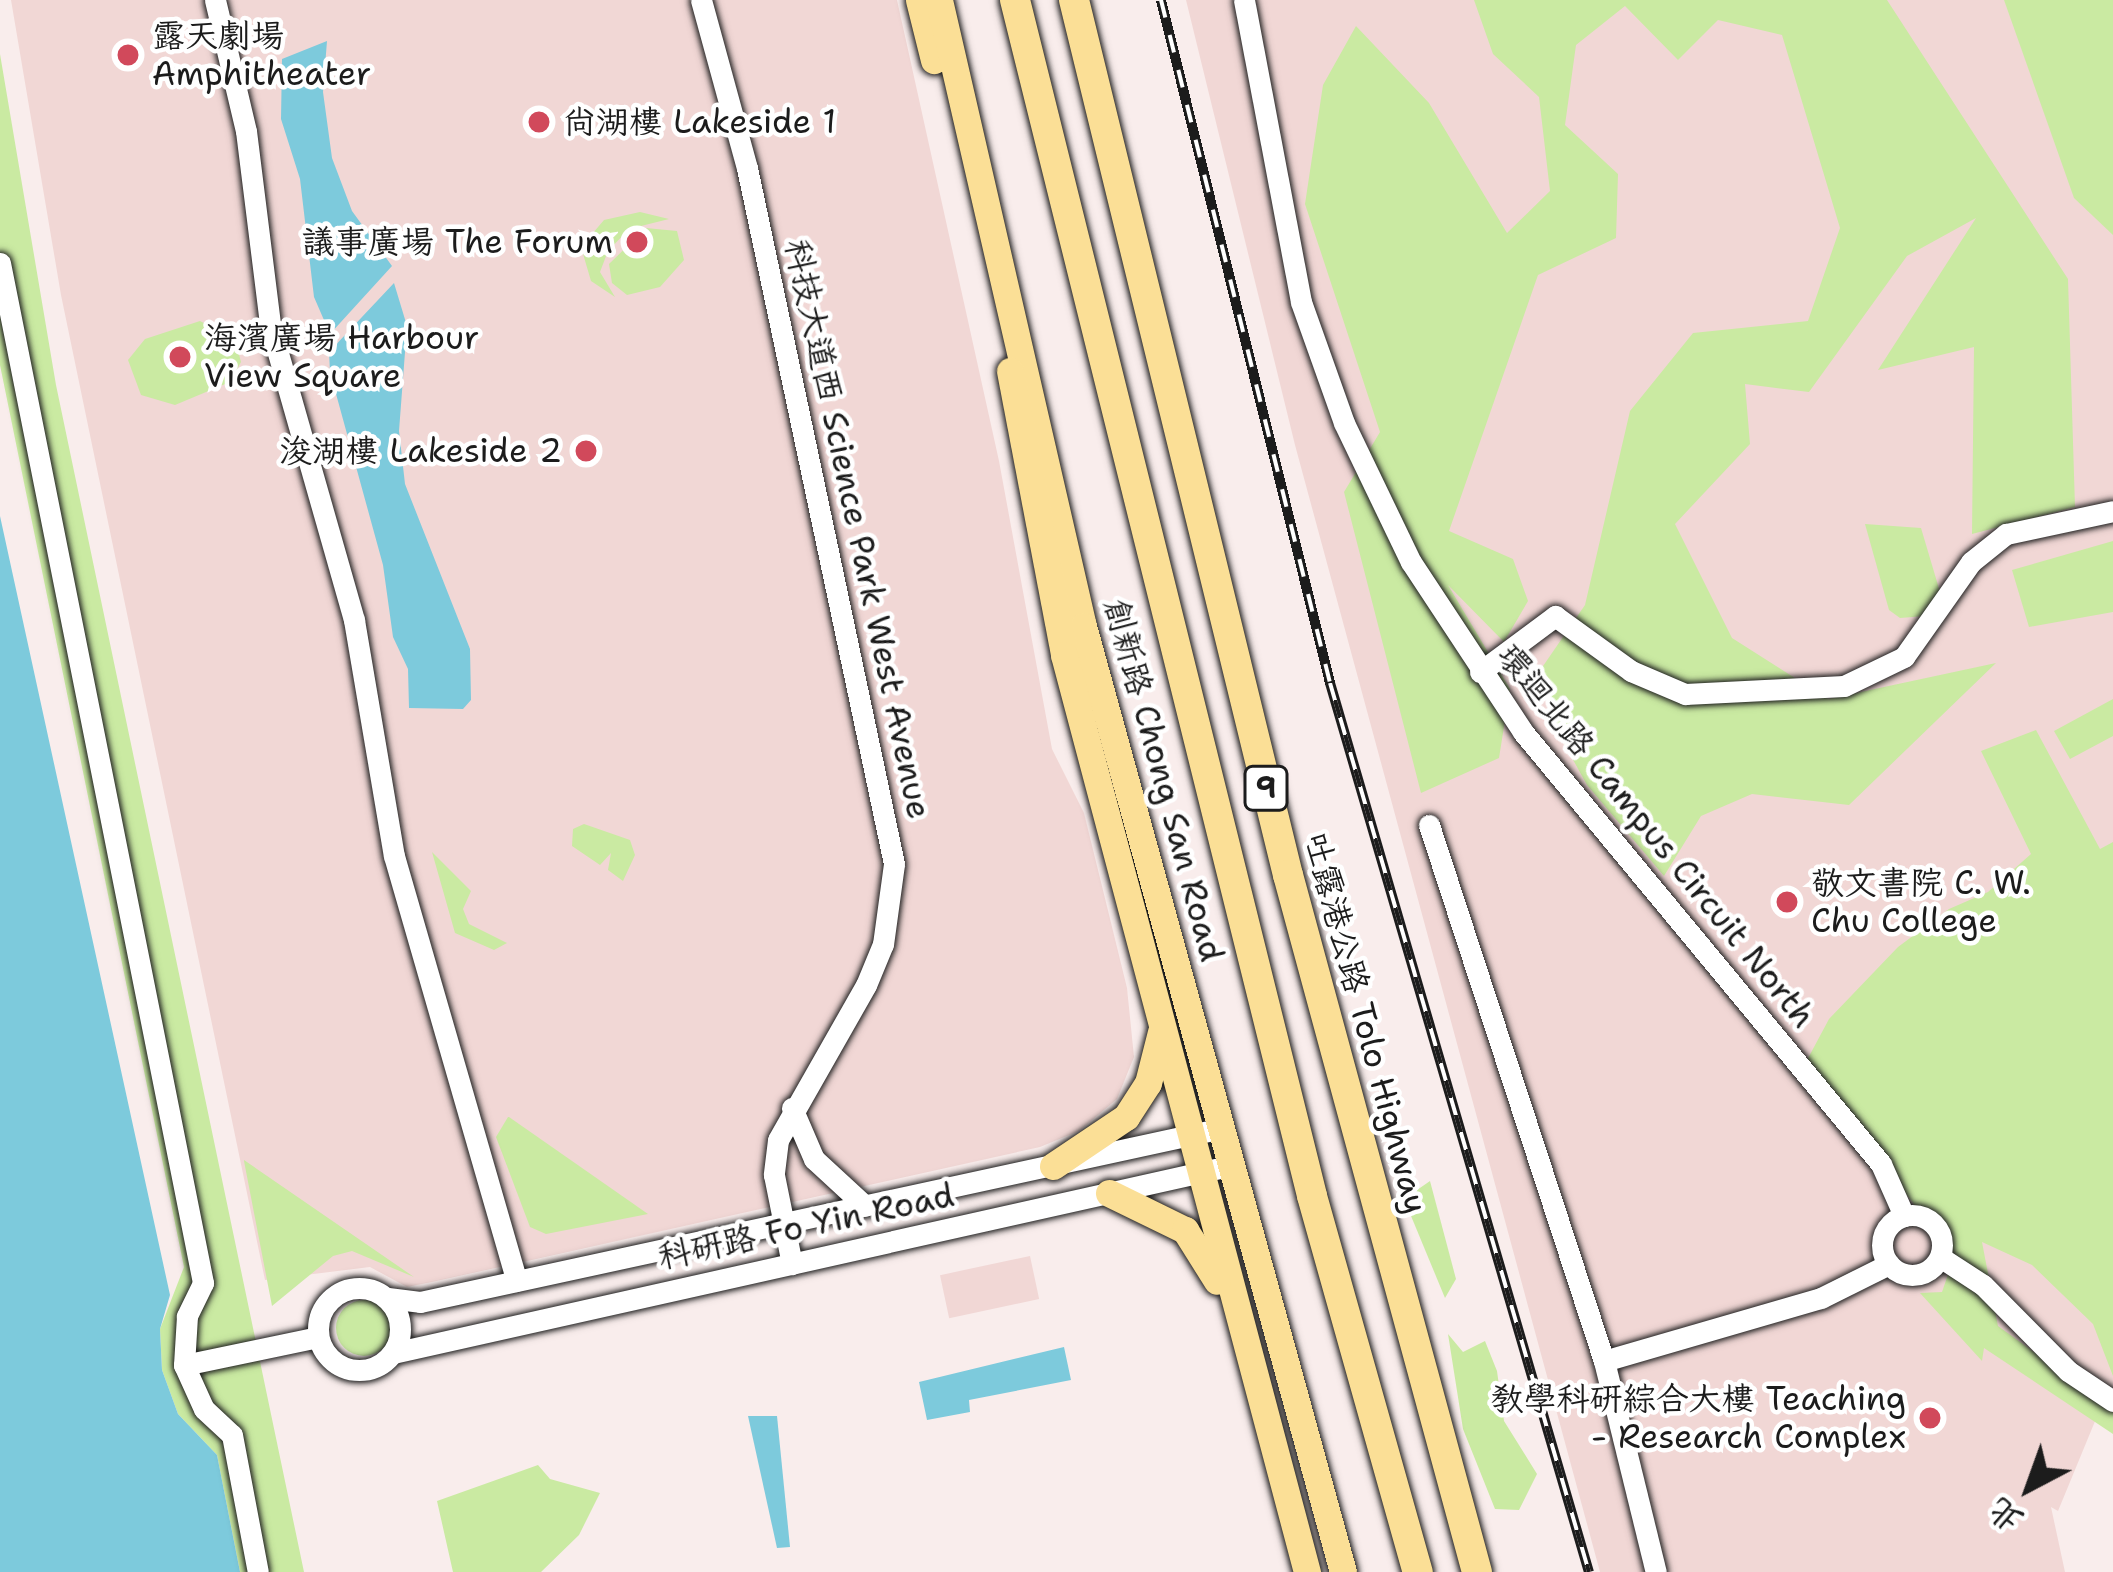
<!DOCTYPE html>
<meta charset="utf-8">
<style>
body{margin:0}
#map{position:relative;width:2113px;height:1572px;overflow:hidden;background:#f9edec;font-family:"Shantell Sans","LXGW WenKai TC",sans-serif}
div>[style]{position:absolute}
.built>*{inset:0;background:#f1d7d5;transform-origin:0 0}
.green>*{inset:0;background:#caeaa2}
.round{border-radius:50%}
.water>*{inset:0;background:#7dcadc}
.roads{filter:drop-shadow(0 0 3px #1c1c1c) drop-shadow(0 0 3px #1c1c1c)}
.minor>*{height:21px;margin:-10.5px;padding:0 10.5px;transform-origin:10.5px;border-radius:10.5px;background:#fff}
.minor>.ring{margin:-10.5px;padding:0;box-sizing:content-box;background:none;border:21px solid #fff;border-radius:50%}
.major>*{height:27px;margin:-13.5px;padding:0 13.5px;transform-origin:13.5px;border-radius:13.5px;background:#fbdf96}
.highway>*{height:30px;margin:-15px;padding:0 15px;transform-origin:15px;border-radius:15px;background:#fbdf96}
.rail>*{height:10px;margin-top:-5px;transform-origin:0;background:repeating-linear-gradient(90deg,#fff 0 18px,#1c1c1c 0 36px);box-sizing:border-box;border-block:3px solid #1c1c1c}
.dots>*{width:33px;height:33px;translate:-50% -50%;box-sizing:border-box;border:6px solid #fff;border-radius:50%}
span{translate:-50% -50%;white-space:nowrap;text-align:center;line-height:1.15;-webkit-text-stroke:9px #fff;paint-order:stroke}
.shield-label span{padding:3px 9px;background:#fff;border:3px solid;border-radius:9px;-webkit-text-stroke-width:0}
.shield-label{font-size:30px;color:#1c1c1c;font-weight:700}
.poi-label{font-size:33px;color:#1c1c1c}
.left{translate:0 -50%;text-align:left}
.right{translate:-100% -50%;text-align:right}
.street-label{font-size:33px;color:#1c1c1c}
.north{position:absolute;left:1969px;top:1428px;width:120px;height:120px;-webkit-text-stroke:9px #fff;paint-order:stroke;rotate:221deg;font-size:33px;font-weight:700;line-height:48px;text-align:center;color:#1c1c1c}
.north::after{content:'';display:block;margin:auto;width:42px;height:54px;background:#1c1c1c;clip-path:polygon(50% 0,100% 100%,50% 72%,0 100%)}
</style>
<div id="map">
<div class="built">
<div style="clip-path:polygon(11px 0,897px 0,999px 461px,1052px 749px,1084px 813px,1127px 988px,1134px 1057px,1117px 1099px,1079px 1131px,1040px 1147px,432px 1282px,407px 1287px,370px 1267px,265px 1280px,61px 295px)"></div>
<div style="clip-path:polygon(1186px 0,2113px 0,2113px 1424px,2098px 1414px,2058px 1511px,2051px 1507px,2065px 1572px,1600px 1572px,1295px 445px)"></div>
<div style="left:1030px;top:1256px;width:44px;height:92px;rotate:78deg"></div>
</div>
<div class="green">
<div style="clip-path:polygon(1474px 0,1887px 0,2068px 279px,2075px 507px,1972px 534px,1974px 347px,1878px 370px,1976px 218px,1907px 256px,1809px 392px,1745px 384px,1750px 444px,1675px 524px,1732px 638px,1828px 699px,1996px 663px,1849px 805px,1752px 794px,1701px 816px,1664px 876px,1587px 785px,1556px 729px,1541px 669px,1585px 605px,1630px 411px,1693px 333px,1808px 321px,1840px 228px,1782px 35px,1718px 20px,1678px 60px,1625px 6px,1576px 45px,1565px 125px,1618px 174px,1616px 238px,1538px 275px,1449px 531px,1513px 559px,1528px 601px,1504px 642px,1448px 585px,1510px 689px,1499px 758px,1421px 793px,1344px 492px,1380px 432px,1305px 204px,1323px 85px,1356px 26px,1429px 103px,1507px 233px,1550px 191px,1539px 97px,1493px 54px)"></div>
<div style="clip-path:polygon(2004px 0,2113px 0,2113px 235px,2074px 198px)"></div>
<div style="clip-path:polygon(0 54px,56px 385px,304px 1572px,240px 1572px,217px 1455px,178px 1414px,162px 1370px,160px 1329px,184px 1267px,0 365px)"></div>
<div style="clip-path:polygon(640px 212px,669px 219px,629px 229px,608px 251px,600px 272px,615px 297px,591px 281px,581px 247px,604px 220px)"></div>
<div style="clip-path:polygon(646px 228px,677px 231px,684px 260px,660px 287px,627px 295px,612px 283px,609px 264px)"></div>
<div style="clip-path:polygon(200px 321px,235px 339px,241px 362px,230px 382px,175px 405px,141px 395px,128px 360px,145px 339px)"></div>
<div style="clip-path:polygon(1865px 524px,1921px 528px,1940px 592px,1925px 616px,1900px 618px,1889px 610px)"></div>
<div style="clip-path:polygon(2113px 541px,2113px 612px,2029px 627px,2012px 570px)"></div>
<div style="clip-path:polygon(2113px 699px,2113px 736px,2070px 759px,2054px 731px)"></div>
<div style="clip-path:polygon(2036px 730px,2100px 849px,2113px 842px,2113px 1376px,2093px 1324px,2032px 1265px,1982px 1242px,1998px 1326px,2113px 1409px,2113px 1434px,1984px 1348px,1982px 1361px,1920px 1293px,1942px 1292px,1954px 1257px,1806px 1062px,1829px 1019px,1898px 947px,1949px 909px,1988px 892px,2031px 854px,1981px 751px)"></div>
<div style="clip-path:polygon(584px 824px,630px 840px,635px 855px,623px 881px,608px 870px,611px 853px,600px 865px,572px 846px,573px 829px)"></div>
<div style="clip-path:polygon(432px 852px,471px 891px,463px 909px,469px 924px,507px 943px,494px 950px,455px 933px)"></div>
<div style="clip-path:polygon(508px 1117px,509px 1117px,648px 1214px,546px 1234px,530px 1227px,496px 1137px)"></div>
<div style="clip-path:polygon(244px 1161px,244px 1160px,414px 1277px,352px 1251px,333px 1256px,272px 1306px)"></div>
<div style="clip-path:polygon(1430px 1181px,1456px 1279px,1445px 1298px,1404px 1199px)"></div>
<div class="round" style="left:336px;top:1300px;width:56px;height:56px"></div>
<div style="clip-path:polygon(1448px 1334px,1463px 1352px,1485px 1341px,1497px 1371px,1504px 1421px,1537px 1474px,1519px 1510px,1495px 1509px,1463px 1429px)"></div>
<div style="clip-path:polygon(538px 1465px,550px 1479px,600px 1493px,579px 1535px,541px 1572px,453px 1572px,437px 1501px)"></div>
</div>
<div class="water">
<div style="clip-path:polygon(327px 41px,323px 92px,332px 158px,352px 211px,392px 266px,330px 334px,314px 297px,300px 179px,281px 119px,282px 59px)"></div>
<div style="clip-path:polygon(394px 283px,407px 326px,399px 431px,405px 484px,470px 649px,471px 700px,463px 709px,409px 708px,408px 669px,393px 637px,383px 565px,330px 372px,329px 352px)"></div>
<div style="clip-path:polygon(0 516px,170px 1295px,160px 1329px,162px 1370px,178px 1414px,217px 1455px,240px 1572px,0 1572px)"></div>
<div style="clip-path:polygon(1064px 1347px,1071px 1380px,969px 1400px,970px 1412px,927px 1420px,919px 1382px)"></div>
<div style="clip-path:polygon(748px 1416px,777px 1416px,790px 1547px,777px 1548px)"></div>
</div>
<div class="roads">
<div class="minor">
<div style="left:215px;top:0;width:135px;rotate:76.7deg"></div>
<div style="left:246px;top:131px;width:195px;rotate:82.9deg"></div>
<div style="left:270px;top:325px;width:307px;rotate:74.1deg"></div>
<div style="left:354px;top:620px;width:239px;rotate:80.4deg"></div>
<div style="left:394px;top:856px;width:442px;rotate:73.9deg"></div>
<div style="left:701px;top:0;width:174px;rotate:74.7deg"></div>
<div style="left:747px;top:168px;width:711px;rotate:78.07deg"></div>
<div style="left:894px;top:864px;width:81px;rotate:97.8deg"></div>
<div style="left:883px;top:944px;width:44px;rotate:112.5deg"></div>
<div style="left:866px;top:985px;width:178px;rotate:119.6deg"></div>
<div style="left:778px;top:1140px;width:35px;rotate:97deg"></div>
<div style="left:774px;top:1175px;width:91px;rotate:78.6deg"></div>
<div style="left:1244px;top:0;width:307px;rotate:79.3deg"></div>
<div style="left:1301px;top:302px;width:128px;rotate:70.4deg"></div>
<div style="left:1344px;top:423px;width:154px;rotate:64.3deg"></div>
<div style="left:1411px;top:562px;width:204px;rotate:56.6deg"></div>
<div style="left:1523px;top:732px;width:561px;rotate:50.35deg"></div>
<div style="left:1881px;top:1164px;width:57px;rotate:66.1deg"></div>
<div style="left:0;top:263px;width:1040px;rotate:78.74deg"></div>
<div style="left:203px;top:1283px;width:37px;rotate:116deg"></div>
<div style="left:187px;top:1316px;width:49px;rotate:93.5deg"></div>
<div style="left:184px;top:1365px;width:48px;rotate:65.6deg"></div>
<div style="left:204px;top:1409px;width:38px;rotate:43deg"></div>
<div style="left:232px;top:1435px;width:139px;rotate:79.3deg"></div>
<div style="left:1480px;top:672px;width:94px;rotate:-36.7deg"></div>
<div style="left:1555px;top:616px;width:94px;rotate:35.9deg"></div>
<div style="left:1631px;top:671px;width:59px;rotate:23.1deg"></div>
<div style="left:1685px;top:694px;width:159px;rotate:-2.9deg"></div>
<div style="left:1844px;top:686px;width:67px;rotate:-25.8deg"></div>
<div style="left:1904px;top:657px;width:116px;rotate:-54.8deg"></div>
<div style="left:1971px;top:562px;width:45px;rotate:-38.7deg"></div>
<div style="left:2006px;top:534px;width:109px;rotate:-12.1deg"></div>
<div style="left:1429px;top:825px;width:564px;rotate:71.92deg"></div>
<div style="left:1604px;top:1361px;width:217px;rotate:76.2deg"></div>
<div style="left:792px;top:1108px;width:56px;rotate:66.7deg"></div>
<div style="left:814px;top:1159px;width:69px;rotate:42.7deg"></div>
<div class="ring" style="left:1882px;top:1215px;width:39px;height:39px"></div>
<div style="left:1940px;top:1257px;width:51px;rotate:33.1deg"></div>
<div style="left:1983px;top:1285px;width:121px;rotate:45.3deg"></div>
<div style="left:2068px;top:1371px;width:54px;rotate:33.7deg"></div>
<div class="ring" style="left:318px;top:1288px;width:61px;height:61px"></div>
<div style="left:388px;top:1298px;width:32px;rotate:7deg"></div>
<div style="left:420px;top:1302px;width:821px;rotate:-12.24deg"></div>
<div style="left:393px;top:1353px;width:861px;rotate:-12.62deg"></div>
<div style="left:1604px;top:1361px;width:226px;rotate:-16.2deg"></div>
<div style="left:1821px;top:1298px;width:76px;rotate:-26.6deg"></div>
<div style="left:184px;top:1365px;width:137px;rotate:-11.8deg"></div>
</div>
<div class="major">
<div style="left:919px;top:0;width:62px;rotate:76deg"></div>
<div style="left:939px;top:0;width:642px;rotate:77.05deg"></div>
<div style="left:1083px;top:626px;width:981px;rotate:74.63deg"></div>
<div style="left:1010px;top:371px;width:289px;rotate:79.2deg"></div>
<div style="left:1064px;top:655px;width:949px;rotate:75.16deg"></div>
<div style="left:1053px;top:1166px;width:88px;rotate:-33.9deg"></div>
<div style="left:1126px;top:1117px;width:40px;rotate:-57.1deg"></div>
<div style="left:1148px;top:1083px;width:53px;rotate:-75.7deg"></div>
<div style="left:1109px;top:1193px;width:85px;rotate:26deg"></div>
<div style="left:1185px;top:1230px;width:60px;rotate:57.9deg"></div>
</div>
<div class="highway">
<div style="left:1015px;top:0;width:1232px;rotate:76.05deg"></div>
<div style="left:1312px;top:1196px;width:391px;rotate:74.3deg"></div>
<div style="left:1074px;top:0;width:901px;rotate:76.26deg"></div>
<div style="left:1288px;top:875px;width:722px;rotate:74.83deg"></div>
</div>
</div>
<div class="rail">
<div style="left:1161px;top:0;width:704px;rotate:76.1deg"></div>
<div style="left:1330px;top:683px;width:926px;rotate:73.76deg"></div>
</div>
<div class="dots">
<div style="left:128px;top:55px;background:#d1495b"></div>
<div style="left:539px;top:122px;background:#d1495b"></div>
<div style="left:637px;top:242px;background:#d1495b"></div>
<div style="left:180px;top:357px;background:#d1495b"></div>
<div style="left:586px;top:451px;background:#d1495b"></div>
<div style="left:1787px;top:902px;background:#d1495b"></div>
<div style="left:1930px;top:1418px;background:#d1495b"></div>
</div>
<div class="shield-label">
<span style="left:1266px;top:788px">9</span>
</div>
<div class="poi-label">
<span class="left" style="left:152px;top:55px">露天劇場<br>Amphitheater</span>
<span class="left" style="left:563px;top:122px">尚湖樓 Lakeside 1</span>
<span class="right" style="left:613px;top:242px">議事廣場 The Forum</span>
<span class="left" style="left:204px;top:357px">海濱廣場 Harbour<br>View Square</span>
<span class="right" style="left:562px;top:451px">浚湖樓 Lakeside 2</span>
<span class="left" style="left:1811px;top:902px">敬文書院 C. W.<br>Chu College</span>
<span class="right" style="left:1906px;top:1418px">教學科研綜合大樓 Teaching<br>- Research Complex</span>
</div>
<div class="street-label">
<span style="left:858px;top:529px;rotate:78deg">科技大道西 Science Park West Avenue</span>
<span style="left:1164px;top:780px;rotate:75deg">創新路 Chong San Road</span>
<span style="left:1656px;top:836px;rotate:51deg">環迴北路 Campus Circuit North</span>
<span style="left:1366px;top:1023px;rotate:75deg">吐露港公路 Tolo Highway</span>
<span style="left:806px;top:1226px;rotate:-12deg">科研路 Fo Yin Road</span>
</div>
<div class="north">北</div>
</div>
